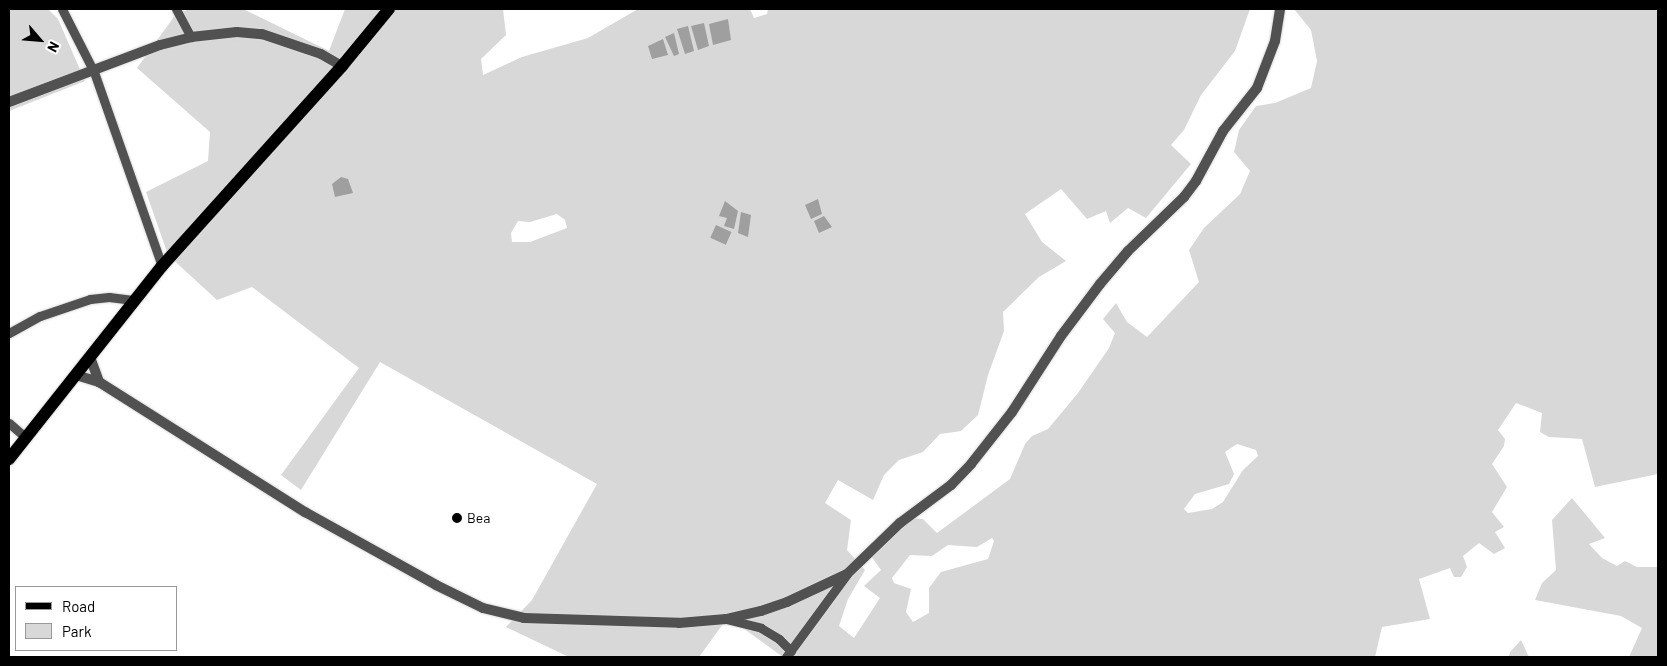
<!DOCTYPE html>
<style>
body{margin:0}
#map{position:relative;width:1667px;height:666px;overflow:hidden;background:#fff;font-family:Barlow,sans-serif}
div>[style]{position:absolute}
.green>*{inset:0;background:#d8d8d8}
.water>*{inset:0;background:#9f9f9f;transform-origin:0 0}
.roads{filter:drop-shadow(0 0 1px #dbdbdb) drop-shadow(0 0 1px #dbdbdb)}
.minor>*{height:9px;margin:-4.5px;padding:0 4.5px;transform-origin:4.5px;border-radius:4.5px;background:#515151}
.tertiary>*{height:10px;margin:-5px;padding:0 5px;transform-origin:5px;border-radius:5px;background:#515151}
.primary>*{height:12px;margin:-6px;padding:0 6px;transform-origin:6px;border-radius:6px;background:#000}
.dots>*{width:14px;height:14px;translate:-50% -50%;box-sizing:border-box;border:2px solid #fff;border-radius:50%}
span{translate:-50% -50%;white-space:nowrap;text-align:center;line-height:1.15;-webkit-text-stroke:4px #fff;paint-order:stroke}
.poi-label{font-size:14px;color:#000}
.left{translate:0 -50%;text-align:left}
.frame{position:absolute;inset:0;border:10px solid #000;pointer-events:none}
.legend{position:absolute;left:15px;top:586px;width:162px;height:65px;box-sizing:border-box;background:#fff;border:1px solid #999;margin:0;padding:6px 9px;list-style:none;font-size:15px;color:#000}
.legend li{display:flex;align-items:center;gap:10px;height:25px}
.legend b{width:25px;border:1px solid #999}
.north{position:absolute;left:15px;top:15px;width:50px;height:50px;-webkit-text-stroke:4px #fff;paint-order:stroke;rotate:117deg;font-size:14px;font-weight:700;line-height:20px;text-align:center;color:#000}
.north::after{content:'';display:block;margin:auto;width:18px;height:22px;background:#000;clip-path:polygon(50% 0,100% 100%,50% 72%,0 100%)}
</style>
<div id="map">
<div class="green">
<div style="clip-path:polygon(9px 9px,48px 9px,58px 19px,85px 81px,9px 111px)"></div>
<div style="clip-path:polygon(evenodd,190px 9px,243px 9px,329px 51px,345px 9px,503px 9px,506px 35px,481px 59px,483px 75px,522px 57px,588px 38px,638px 9px,750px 9px,754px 18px,767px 14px,768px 9px,1250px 9px,1235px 51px,1201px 95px,1184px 130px,1171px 145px,1191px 164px,1146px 218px,1128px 208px,1110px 223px,1106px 211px,1087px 219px,1061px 189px,1025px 214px,1042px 242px,1066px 261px,1039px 277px,1003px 312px,1004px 331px,988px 375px,978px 415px,961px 431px,940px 434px,923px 452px,899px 460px,884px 475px,873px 500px,838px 480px,825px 503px,851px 520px,847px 550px,865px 570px,848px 599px,839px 626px,854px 638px,880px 598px,864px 586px,881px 570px,871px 556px,909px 518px,923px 519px,937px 533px,1010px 479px,1025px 444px,1032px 436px,1048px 429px,1078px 393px,1109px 348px,1115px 333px,1103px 319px,1116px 303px,1127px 322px,1147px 337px,1199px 282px,1189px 250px,1204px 228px,1240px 194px,1250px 171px,1234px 152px,1239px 130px,1256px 106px,1275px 103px,1311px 88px,1317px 61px,1311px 30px,1294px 9px,1658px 9px,1658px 474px,1595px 487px,1582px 439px,1549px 437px,1540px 432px,1542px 413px,1516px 403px,1498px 430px,1505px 439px,1504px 446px,1492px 464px,1507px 487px,1492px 512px,1504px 527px,1495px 532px,1505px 548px,1494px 554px,1479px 543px,1463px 556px,1467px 567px,1461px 577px,1454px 577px,1450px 568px,1419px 579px,1430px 619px,1382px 627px,1375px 657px,783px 657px,728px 617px,699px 657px,569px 657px,506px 627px,532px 600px,597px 484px,380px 362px,301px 490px,281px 475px,359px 368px,252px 287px,217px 300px,168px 255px,146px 192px,208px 161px,210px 132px,137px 68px,176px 14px,190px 9px,557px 214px,565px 220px,567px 228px,530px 242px,512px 242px,511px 233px,518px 221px,530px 222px,557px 214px,190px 9px,1237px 444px,1256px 450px,1258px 456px,1243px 470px,1223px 502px,1212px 509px,1188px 513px,1184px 509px,1195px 494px,1229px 484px,1234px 474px,1225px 452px,1237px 444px,190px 9px,992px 538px,994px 541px,988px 559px,941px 572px,929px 588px,929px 613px,913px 622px,906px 612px,911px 589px,894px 583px,892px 578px,910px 555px,932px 556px,948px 545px,977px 547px,992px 538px)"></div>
<div style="clip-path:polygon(1572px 498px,1605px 538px,1589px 544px,1602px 558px,1617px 566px,1625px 561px,1637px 567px,1658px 567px,1658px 657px,1629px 657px,1642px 628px,1621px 616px,1535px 600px,1542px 583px,1556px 570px,1552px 520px)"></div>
<div style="clip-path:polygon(1521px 640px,1529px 657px,1509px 657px,1510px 652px)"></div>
</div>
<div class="water">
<div style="clip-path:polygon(728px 19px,731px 40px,713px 45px,709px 24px)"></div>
<div style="clip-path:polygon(704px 23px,709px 46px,698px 50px,691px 26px)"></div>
<div style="clip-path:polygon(688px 26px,694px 51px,685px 54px,677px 29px)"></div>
<div style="clip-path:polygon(674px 33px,679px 54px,674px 56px,665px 37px)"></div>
<div style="clip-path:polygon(663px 39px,668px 55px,652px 59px,648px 46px)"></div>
<div style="clip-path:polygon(341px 177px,348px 179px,353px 193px,335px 197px,332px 184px)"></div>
<div style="clip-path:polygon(818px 199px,822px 214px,811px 219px,805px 205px)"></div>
<div style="clip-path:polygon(725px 201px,738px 211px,734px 229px,724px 226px,727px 218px,719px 216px)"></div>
<div style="clip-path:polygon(741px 212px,751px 215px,748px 237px,738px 233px)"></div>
<div style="clip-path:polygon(824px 216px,832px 227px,819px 233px,814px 221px)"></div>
<div style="left:716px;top:225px;width:17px;height:14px;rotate:24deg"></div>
</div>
<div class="roads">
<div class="minor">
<div style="left:62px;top:9px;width:71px;rotate:63.1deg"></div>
<div style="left:94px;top:72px;width:206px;rotate:70.7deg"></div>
<div style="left:176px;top:9px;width:32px;rotate:62deg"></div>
<div style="left:9px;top:333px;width:35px;rotate:-29deg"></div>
<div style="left:40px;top:316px;width:53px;rotate:-18.8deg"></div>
<div style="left:90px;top:299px;width:19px;rotate:-6deg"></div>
<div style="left:109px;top:297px;width:26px;rotate:7deg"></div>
<div style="left:9px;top:423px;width:23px;rotate:41deg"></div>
<div style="left:726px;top:619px;width:36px;rotate:14deg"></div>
<div style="left:761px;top:628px;width:21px;rotate:31deg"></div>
<div style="left:779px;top:639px;width:17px;rotate:45deg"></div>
<div style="left:786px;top:657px;width:103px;rotate:-53.7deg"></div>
</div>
<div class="tertiary">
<div style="left:9px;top:102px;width:161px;rotate:-20.7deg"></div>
<div style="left:160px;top:45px;width:32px;rotate:-14deg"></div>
<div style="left:191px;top:37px;width:46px;rotate:-6.2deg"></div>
<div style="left:237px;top:32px;width:25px;rotate:5deg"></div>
<div style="left:262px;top:34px;width:62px;rotate:18.7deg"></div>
<div style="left:321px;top:54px;width:24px;rotate:30deg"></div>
<div style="left:90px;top:357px;width:27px;rotate:70deg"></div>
<div style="left:76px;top:375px;width:24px;rotate:17deg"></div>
<div style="left:99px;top:382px;width:244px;rotate:32.3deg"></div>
<div style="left:305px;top:512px;width:150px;rotate:29.1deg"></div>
<div style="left:436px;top:585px;width:52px;rotate:26.1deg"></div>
<div style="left:483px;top:608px;width:42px;rotate:13.7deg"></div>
<div style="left:524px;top:618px;width:155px;rotate:1.8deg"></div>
<div style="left:679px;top:623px;width:47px;rotate:-4.9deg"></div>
<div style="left:726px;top:619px;width:36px;rotate:-13deg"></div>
<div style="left:761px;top:611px;width:28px;rotate:-19deg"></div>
<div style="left:787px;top:602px;width:66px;rotate:-25deg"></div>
<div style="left:847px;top:574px;width:74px;rotate:-43.9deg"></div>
<div style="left:900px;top:523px;width:64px;rotate:-36.7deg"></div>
<div style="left:951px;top:485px;width:29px;rotate:-46deg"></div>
<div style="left:971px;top:464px;width:66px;rotate:-51.7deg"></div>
<div style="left:1012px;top:412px;width:90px;rotate:-57.2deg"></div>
<div style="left:1061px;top:336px;width:65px;rotate:-53.1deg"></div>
<div style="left:1100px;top:284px;width:43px;rotate:-49.7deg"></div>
<div style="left:1128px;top:251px;width:78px;rotate:-44deg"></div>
<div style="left:1184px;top:197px;width:20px;rotate:-53deg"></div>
<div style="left:1196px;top:181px;width:57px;rotate:-61.6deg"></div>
<div style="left:1223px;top:131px;width:55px;rotate:-51.7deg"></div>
<div style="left:1257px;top:88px;width:50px;rotate:-69deg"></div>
<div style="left:1275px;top:41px;width:32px;rotate:-81deg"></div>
</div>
<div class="primary">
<div style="left:9px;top:459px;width:246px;rotate:-51.6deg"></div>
<div style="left:162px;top:266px;width:269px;rotate:-48deg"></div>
<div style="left:342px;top:66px;width:74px;rotate:-50.5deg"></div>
</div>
</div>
<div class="dots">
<div style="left:457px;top:518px;background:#000"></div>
</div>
<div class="poi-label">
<span class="left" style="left:467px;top:518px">Bea</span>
</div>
<div class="frame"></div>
<ul class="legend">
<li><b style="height:6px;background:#000"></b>Road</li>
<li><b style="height:14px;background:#d8d8d8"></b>Park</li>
</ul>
<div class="north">N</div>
</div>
